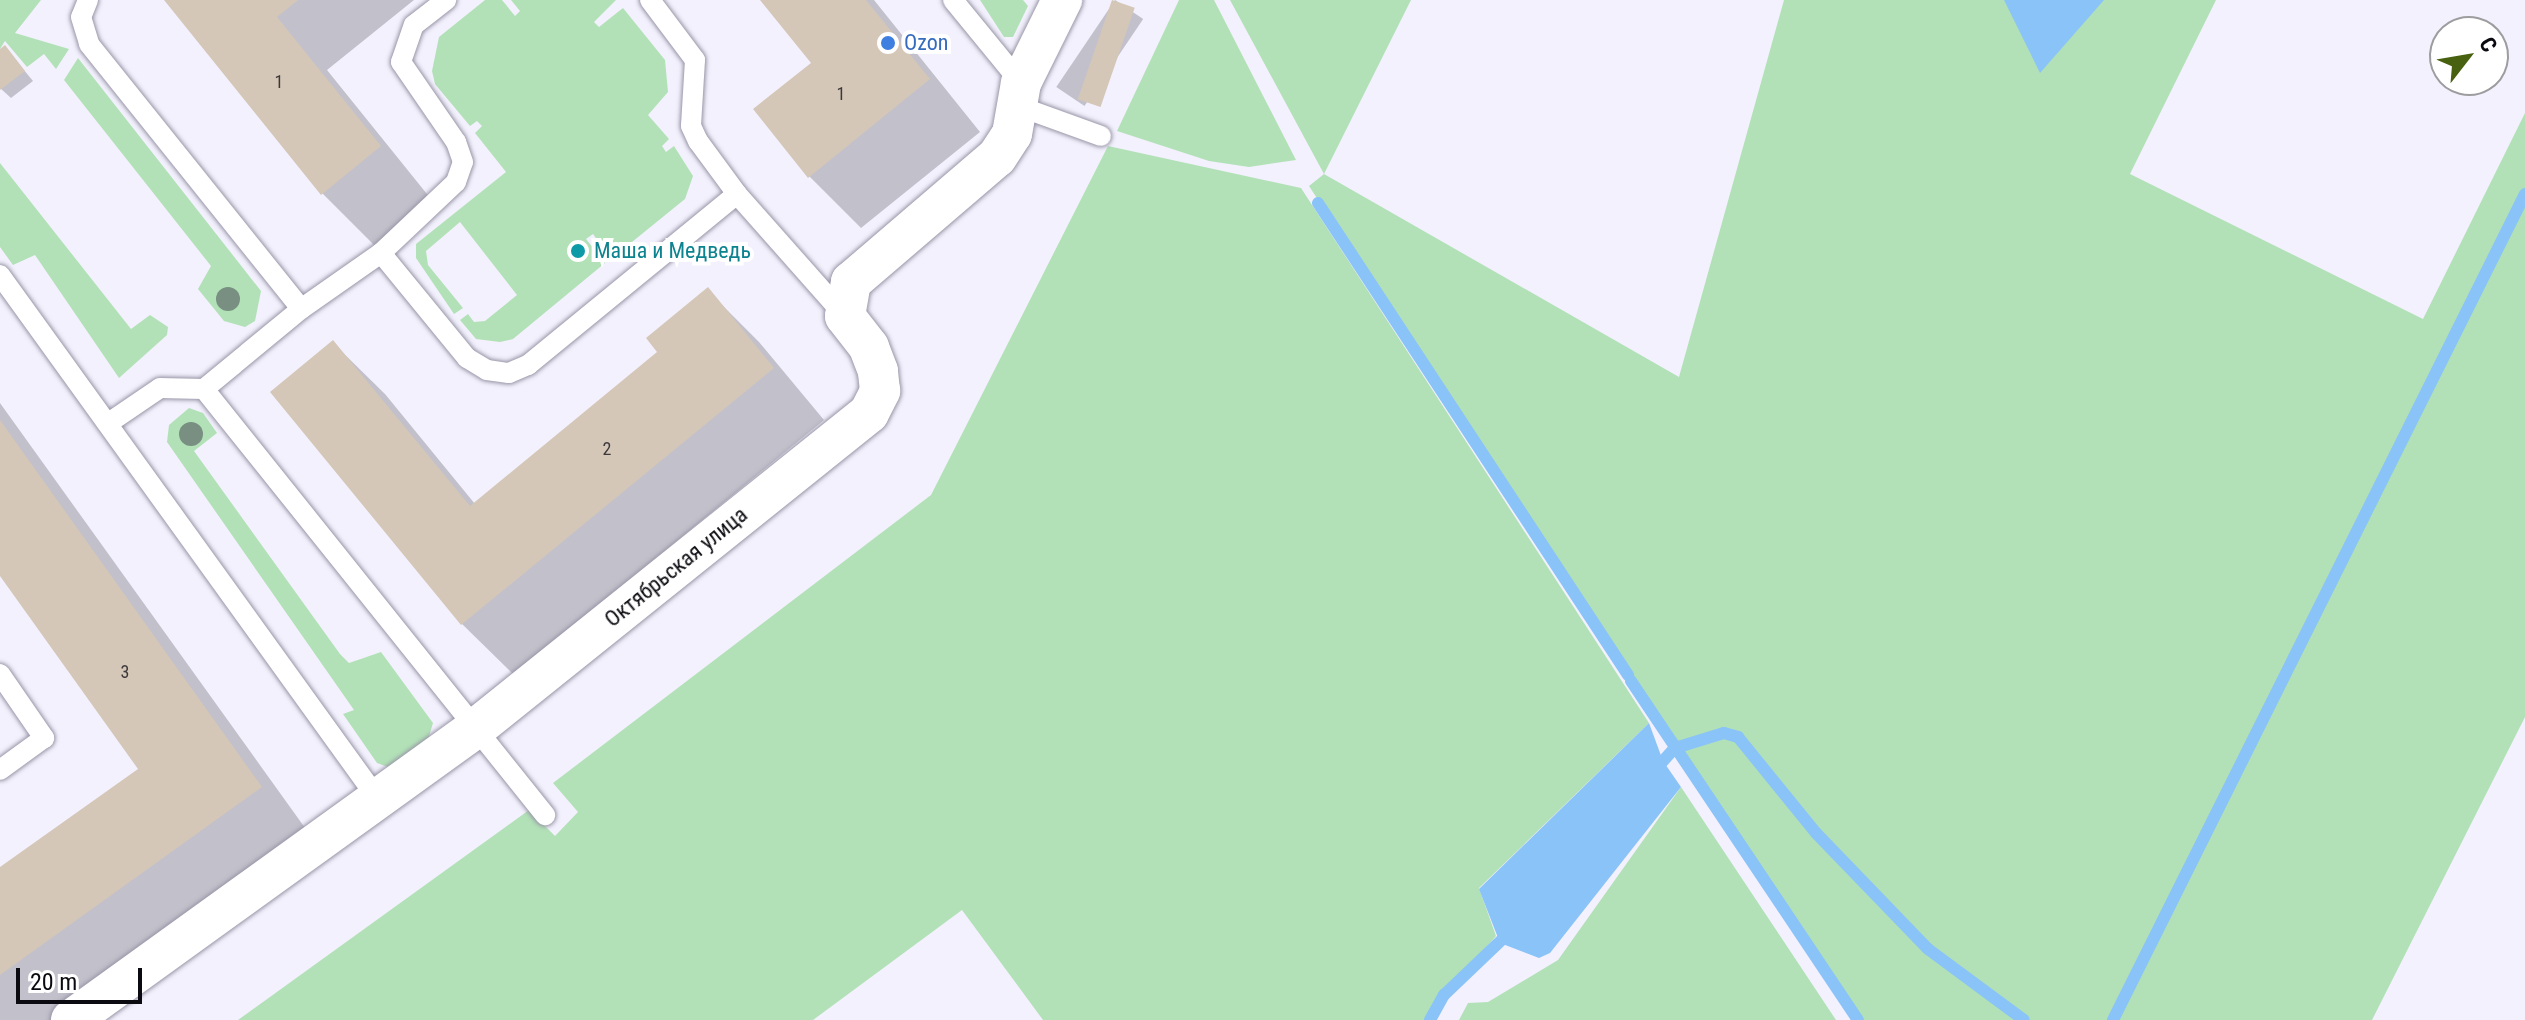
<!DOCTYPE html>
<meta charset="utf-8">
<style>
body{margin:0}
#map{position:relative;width:2525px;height:1020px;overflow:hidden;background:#f3f1fd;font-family:"Roboto Condensed",sans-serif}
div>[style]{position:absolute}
.green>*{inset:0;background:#b2e1b7}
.water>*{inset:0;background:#8ac3f8}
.shadow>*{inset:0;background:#0003;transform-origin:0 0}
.stream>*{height:12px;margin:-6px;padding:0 6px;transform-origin:6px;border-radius:6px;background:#8ac3f8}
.building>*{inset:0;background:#d4c7b8;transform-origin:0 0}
.roads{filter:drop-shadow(0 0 2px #9895a7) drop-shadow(0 0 2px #9895a7)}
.service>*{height:20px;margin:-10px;padding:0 10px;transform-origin:10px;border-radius:10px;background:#fff}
.minor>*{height:40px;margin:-20px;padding:0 20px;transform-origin:20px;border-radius:20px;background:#fff}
.trees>*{width:24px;height:24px;margin:-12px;border-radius:50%;background:#788f81}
.dots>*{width:22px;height:22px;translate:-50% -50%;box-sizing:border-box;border:4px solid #fff;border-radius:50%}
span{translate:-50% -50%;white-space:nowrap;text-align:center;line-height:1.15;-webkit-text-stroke:8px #fff;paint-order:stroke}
.number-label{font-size:18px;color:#3d393a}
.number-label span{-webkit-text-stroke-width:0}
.shop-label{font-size:22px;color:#366cbe}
.left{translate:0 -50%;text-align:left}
.culture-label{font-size:22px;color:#0d838f}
.street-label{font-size:22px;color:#0b0a10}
.north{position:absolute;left:2429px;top:16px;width:80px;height:80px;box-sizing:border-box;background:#fff;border:2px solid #9d9d9f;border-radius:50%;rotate:59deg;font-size:22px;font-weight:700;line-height:32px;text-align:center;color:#0b0a10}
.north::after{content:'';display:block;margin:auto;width:28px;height:36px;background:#486111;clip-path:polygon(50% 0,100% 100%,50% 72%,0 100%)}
.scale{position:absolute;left:16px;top:968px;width:126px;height:36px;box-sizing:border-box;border:4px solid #0b0a10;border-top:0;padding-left:10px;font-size:24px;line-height:28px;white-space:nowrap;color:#0b0a10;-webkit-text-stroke:6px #fff;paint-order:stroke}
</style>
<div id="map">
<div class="green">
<div style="clip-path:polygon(0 0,41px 0,15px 33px,69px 49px,56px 69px,44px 54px,27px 67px,5px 41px,0 49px)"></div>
<div style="clip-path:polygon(485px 0,502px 0,515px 16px,520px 11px,511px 0,616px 0,594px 22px,599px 27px,623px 8px,665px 60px,668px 92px,648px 115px,669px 139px,662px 146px,666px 152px,674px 146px,693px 176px,685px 199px,611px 259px,593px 234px,586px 239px,605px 263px,513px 339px,500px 342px,476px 339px,460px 320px,468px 314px,474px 322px,485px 321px,517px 295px,460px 222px,426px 251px,428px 265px,463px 308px,454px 314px,416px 258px,416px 244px,506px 172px,475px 133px,482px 126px,477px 121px,470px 126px,435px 84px,432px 71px,439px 37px)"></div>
<div style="clip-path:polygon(980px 0,1023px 0,1028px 6px,1013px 37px,1004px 37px)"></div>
<div style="clip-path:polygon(1179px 0,1214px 0,1296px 160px,1249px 167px,1209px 161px,1117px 131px)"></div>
<div style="clip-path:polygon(1230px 0,1411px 0,1324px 174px,1679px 377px,1784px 0,2216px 0,2130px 174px,2423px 319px,2525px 113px,2525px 717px,2372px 1020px,1856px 1020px,1309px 186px,1324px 174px)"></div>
<div style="clip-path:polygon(78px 58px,261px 291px,255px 321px,245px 327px,224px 321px,198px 289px,211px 266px,64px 80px)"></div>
<div style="clip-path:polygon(1108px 146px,1301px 188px,1649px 723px,1479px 888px,1496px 936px,1444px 995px,1430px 1020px,1043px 1020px,962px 910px,813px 1020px,238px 1020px,529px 810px,555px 836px,578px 812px,553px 783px,931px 495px)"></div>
<div style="clip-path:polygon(0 163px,131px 329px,150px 315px,168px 327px,167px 335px,119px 378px,35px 255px,13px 265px,0 247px)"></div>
<div style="clip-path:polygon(189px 408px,203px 413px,217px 433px,194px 451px,340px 654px,349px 663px,381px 652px,433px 723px,427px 743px,400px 761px,388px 767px,377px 763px,343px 714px,354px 710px,167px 442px,169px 425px)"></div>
<div style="clip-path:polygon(1681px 787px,1836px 1020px,1459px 1020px,1468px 1003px,1488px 1002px,1558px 960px)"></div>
</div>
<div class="water">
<div style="clip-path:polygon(2004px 0,2104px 0,2040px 73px)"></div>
<div style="clip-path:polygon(1649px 723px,1663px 761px,1681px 787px,1550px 953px,1539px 958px,1500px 943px,1479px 889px)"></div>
</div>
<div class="shadow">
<div style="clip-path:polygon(168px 0,414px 0,327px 70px,431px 199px,374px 245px,322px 193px)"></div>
<div style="clip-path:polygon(763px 0,874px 0,980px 132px,861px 228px,809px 176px,814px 63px)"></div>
<div style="left:1115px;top:0;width:34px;height:105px;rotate:34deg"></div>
<div style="clip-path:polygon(0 51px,14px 58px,33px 81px,11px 98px,0 88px)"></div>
<div style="clip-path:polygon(707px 290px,759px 342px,824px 420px,514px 675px,462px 624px,333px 343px,385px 394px,475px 504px,660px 352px)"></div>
<div style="clip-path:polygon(0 403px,313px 839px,60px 1020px,0 1020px,0 870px,141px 769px,0 572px)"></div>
</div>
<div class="stream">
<div style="left:1318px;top:203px;width:565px;rotate:56.7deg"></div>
<div style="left:1631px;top:681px;width:408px;rotate:56.2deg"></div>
<div style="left:1654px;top:771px;width:31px;rotate:-48deg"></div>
<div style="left:1675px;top:748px;width:51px;rotate:-17deg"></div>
<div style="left:1724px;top:733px;width:15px;rotate:16deg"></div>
<div style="left:1738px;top:737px;width:124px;rotate:50.9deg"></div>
<div style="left:1816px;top:833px;width:161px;rotate:46deg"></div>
<div style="left:1928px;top:949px;width:119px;rotate:36.5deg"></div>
<div style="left:1430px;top:1020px;width:29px;rotate:-61deg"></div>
<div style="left:1444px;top:995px;width:93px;rotate:-43.7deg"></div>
<div style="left:2113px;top:1020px;width:923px;rotate:-63.49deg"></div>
</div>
<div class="building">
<div style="clip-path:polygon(164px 0,298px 0,277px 17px,381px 146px,321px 195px)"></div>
<div style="clip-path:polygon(760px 0,866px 0,930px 79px,808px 178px,753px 109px,811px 63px)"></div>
<div style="left:1112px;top:0;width:24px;height:105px;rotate:19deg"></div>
<div style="clip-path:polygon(5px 45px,25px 71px,0 90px,0 49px)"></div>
<div style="clip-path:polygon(708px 287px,774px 368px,461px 625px,270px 392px,333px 340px,470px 506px,657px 352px,646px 338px)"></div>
<div style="clip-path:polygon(0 420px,262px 787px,0 975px,0 867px,138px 769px,0 576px)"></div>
</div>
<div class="roads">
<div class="service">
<div style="left:88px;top:0;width:18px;rotate:112deg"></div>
<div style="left:81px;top:17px;width:28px;rotate:73deg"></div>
<div style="left:89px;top:44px;width:339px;rotate:51.3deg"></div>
<div style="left:650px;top:0;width:75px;rotate:53.1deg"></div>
<div style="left:695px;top:60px;width:66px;rotate:93.5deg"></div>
<div style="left:691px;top:126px;width:17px;rotate:65deg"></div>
<div style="left:698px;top:141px;width:66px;rotate:53.7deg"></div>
<div style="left:737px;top:194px;width:163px;rotate:48.5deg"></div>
<div style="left:953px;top:0;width:107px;rotate:50.7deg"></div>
<div style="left:1021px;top:107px;width:85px;rotate:19.9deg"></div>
<div style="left:381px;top:253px;width:136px;rotate:50.7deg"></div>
<div style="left:467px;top:358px;width:23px;rotate:31deg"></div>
<div style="left:487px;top:370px;width:22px;rotate:8deg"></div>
<div style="left:509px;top:373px;width:21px;rotate:-23deg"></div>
<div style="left:528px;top:365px;width:270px;rotate:-39.3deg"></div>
<div style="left:0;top:275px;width:645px;rotate:54.21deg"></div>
<div style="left:204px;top:389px;width:546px;rotate:51.32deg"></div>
<div style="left:110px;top:422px;width:60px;rotate:-34.2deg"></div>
<div style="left:160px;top:388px;width:44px;rotate:1.3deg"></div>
<div style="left:204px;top:389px;width:126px;rotate:-39.5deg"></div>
<div style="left:301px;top:309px;width:98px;rotate:-35deg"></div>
<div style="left:381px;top:253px;width:103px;rotate:-43.4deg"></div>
<div style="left:456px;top:182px;width:21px;rotate:-71deg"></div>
<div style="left:463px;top:162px;width:21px;rotate:-109deg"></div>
<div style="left:456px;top:142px;width:97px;rotate:-124.5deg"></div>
<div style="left:401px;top:62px;width:39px;rotate:-71deg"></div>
<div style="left:414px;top:25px;width:41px;rotate:-38deg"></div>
<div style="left:0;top:674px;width:78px;rotate:55.5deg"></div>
<div style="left:44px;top:738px;width:54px;rotate:144deg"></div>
</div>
<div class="minor">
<div style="left:71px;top:1020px;width:498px;rotate:-35.8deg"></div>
<div style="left:475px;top:729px;width:505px;rotate:-38.73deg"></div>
<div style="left:869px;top:413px;width:25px;rotate:-63deg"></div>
<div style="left:880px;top:391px;width:20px;rotate:-96deg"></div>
<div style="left:878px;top:371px;width:26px;rotate:-111deg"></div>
<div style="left:869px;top:347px;width:39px;rotate:-128deg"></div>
<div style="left:845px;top:316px;width:35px;rotate:-80deg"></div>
<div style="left:851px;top:282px;width:192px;rotate:-40.6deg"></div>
<div style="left:997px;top:157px;width:27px;rotate:-57deg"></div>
<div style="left:1012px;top:134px;width:52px;rotate:-80deg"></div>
<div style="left:1021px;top:83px;width:93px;rotate:-63.7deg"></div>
</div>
</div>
<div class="trees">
<div style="left:228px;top:299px"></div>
<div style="left:191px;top:434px"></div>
</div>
<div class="dots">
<div style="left:888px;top:43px;background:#3f7fe0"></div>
<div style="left:578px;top:251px;background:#0f9aa8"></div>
</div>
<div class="number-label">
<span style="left:279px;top:82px">1</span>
<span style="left:841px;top:94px">1</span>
<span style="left:607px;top:449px">2</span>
<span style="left:125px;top:672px">3</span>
</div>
<div class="shop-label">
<span class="left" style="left:904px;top:43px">Ozon</span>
</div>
<div class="culture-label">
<span class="left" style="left:594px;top:251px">Маша и Медведь</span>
</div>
<div class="street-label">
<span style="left:676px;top:567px;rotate:-39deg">Октябрьская улица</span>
</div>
<div class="north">С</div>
<div class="scale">20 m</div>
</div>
